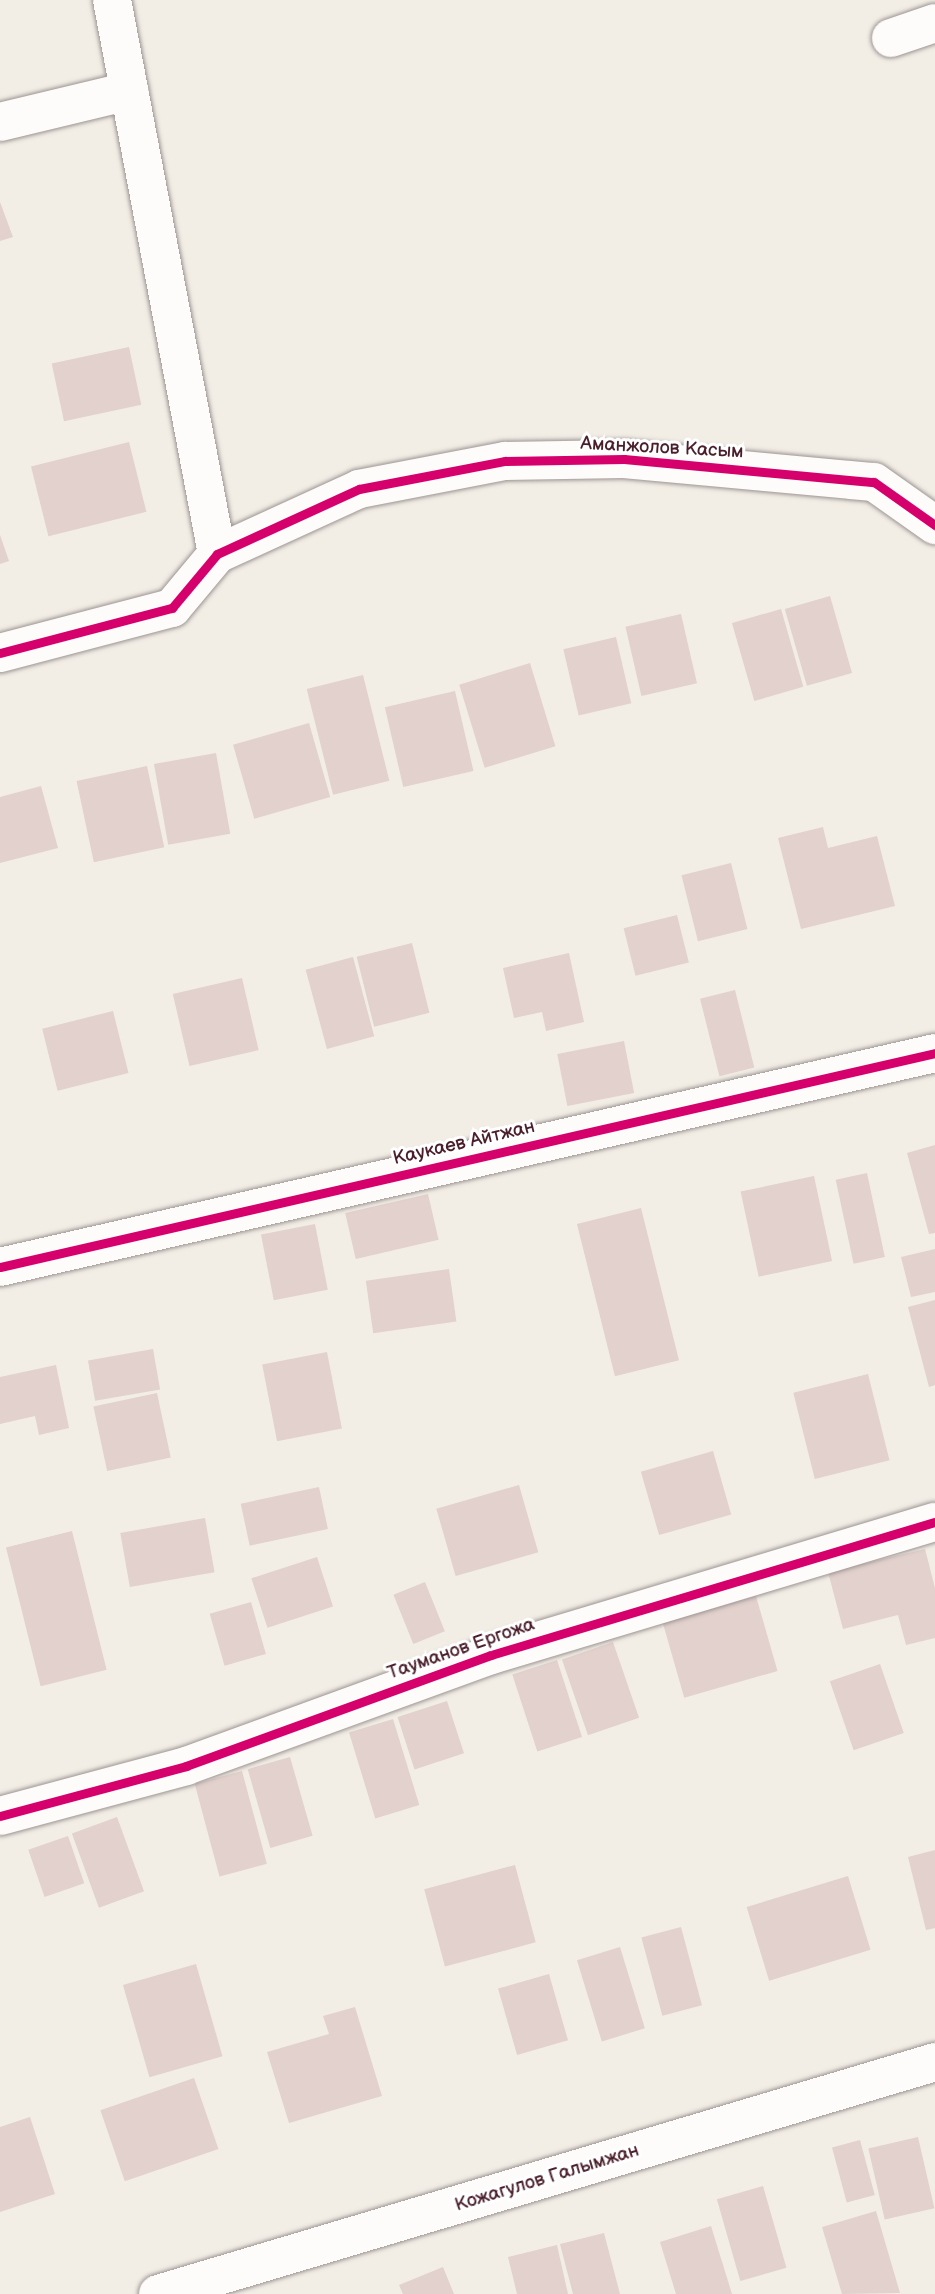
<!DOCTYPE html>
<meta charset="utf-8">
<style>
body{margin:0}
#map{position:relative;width:935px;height:2294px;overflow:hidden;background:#f2eee6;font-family:"Balsamiq Sans",sans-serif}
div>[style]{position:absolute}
.building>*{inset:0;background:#e2d1cd;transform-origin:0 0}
.roads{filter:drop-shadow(0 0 2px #9d9492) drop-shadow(0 0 2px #9d9492)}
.minor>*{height:38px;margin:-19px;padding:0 19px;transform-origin:19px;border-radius:19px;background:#fdfcfb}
.cycleway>*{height:9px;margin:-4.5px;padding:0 4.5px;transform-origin:4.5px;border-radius:4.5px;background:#d6006c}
span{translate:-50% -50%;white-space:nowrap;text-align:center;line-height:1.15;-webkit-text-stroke:6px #fff;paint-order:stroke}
.street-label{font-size:19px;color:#4a1f2b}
</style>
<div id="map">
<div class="building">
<div style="clip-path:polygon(0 202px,13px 237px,0 241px)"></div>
<div style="left:129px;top:347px;width:59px;height:79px;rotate:78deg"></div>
<div style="left:129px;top:442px;width:72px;height:101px;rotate:76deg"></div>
<div style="clip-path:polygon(0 535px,9px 561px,0 564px)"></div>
<div style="left:830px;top:596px;width:80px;height:47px;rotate:74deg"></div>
<div style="left:781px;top:609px;width:81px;height:51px;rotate:74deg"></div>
<div style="left:681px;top:614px;width:71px;height:57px;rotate:77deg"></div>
<div style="left:616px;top:637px;width:68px;height:54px;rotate:77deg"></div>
<div style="left:530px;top:663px;width:87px;height:74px;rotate:73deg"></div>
<div style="left:363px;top:675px;width:109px;height:58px;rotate:76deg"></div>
<div style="left:455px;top:691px;width:82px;height:72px;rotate:77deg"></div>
<div style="left:309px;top:723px;width:77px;height:79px;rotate:74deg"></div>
<div style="left:216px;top:753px;width:82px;height:63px;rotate:80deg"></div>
<div style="left:147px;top:766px;width:83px;height:72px;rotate:78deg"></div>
<div style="clip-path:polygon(41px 786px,58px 848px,0 863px,0 797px)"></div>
<div style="clip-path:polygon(823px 827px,828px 848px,877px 836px,895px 906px,801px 929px,778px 838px)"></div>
<div style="left:731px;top:863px;width:68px;height:51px;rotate:76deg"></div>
<div style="left:677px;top:915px;width:49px;height:55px;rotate:76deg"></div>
<div style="left:412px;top:943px;width:72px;height:57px;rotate:76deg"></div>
<div style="clip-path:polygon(569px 953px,584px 1022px,546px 1031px,542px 1012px,514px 1018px,503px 968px)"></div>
<div style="left:353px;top:957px;width:82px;height:49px;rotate:75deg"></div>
<div style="left:242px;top:978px;width:74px;height:71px;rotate:77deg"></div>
<div style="left:735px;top:990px;width:80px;height:36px;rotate:76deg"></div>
<div style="left:113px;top:1011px;width:64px;height:73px;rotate:76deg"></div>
<div style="left:624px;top:1041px;width:53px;height:68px;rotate:79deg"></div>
<div style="clip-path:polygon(935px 1145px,935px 1233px,929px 1234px,907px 1153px)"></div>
<div style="left:867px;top:1173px;width:86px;height:32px;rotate:78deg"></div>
<div style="left:814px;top:1176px;width:87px;height:75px;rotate:78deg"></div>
<div style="left:428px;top:1194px;width:47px;height:85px;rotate:77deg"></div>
<div style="left:641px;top:1208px;width:157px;height:66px;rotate:76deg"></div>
<div style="left:315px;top:1224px;width:67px;height:55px;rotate:79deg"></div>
<div style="clip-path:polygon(935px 1249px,935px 1292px,911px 1297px,901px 1257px)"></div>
<div style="left:449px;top:1269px;width:53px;height:84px;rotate:82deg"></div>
<div style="clip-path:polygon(935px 1300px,935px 1385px,929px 1387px,908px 1307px)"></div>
<div style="left:153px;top:1349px;width:41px;height:66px;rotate:80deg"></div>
<div style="left:327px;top:1352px;width:78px;height:66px;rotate:79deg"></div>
<div style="clip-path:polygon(56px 1365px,69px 1428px,39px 1435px,35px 1416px,0 1424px,0 1377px)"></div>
<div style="left:868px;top:1374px;width:89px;height:77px;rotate:76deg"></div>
<div style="left:157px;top:1393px;width:66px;height:65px;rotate:78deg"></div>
<div style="left:713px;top:1451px;width:66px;height:75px;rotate:74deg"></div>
<div style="left:519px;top:1485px;width:70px;height:86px;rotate:74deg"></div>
<div style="left:319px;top:1487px;width:43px;height:80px;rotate:78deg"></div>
<div style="left:205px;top:1518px;width:55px;height:86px;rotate:80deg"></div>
<div style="left:72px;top:1531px;width:143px;height:68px;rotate:76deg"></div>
<div style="clip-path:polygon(925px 1549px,935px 1588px,935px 1638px,906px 1645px,898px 1615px,843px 1629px,828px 1572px)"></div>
<div style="left:317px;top:1557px;width:52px;height:69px;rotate:72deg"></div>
<div style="left:425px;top:1582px;width:53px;height:34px;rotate:68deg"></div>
<div style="left:756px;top:1596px;width:78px;height:97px;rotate:74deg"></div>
<div style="left:251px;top:1602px;width:54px;height:43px;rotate:74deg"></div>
<div style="left:613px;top:1642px;width:80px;height:54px;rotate:71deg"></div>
<div style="left:557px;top:1660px;width:81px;height:47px;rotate:72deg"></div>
<div style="left:880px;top:1664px;width:73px;height:53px;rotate:71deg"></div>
<div style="left:447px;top:1701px;width:55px;height:52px;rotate:72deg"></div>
<div style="left:393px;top:1719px;width:90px;height:46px;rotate:73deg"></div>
<div style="left:290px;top:1757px;width:82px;height:44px;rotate:74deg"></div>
<div style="left:242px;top:1771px;width:96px;height:49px;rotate:75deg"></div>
<div style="left:117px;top:1817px;width:79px;height:48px;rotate:70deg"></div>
<div style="left:68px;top:1836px;width:50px;height:42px;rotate:71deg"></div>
<div style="clip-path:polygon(935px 1850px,935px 1928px,926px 1930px,908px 1857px)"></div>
<div style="left:515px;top:1865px;width:80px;height:94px;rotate:75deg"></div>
<div style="left:848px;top:1876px;width:77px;height:106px;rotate:73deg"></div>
<div style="left:681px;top:1927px;width:81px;height:41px;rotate:75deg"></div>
<div style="left:620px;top:1947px;width:85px;height:45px;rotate:73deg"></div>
<div style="left:196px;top:1964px;width:96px;height:76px;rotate:74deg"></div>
<div style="left:549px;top:1974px;width:69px;height:53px;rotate:74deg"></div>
<div style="clip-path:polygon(355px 2007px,382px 2096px,289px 2123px,267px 2052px,329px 2034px,323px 2016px)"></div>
<div style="left:194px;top:2078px;width:75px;height:99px;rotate:71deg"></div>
<div style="clip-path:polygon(30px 2117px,55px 2194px,0 2212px,0 2127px)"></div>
<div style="left:918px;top:2137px;width:73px;height:51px;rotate:77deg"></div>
<div style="left:860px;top:2140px;width:57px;height:29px;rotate:75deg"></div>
<div style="left:763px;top:2186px;width:85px;height:48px;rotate:74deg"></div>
<div style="clip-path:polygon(876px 2211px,900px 2293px,842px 2294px,822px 2227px)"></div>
<div style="clip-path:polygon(711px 2226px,732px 2294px,676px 2294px,660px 2242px)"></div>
<div style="clip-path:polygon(604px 2233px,620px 2294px,573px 2294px,560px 2244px)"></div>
<div style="clip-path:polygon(557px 2245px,568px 2294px,517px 2294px,508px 2257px)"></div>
<div style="clip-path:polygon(443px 2267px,454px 2294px,403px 2294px,399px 2285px)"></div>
</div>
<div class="roads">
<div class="minor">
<div style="left:112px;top:0;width:564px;rotate:79.27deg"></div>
<div style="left:891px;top:38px;width:46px;rotate:-18.8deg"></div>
<div style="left:0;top:122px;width:133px;rotate:-13.5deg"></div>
<div style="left:0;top:653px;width:178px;rotate:-14.7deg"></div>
<div style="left:172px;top:608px;width:70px;rotate:-50.2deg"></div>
<div style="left:217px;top:554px;width:156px;rotate:-24.6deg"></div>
<div style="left:359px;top:489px;width:149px;rotate:-10.9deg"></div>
<div style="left:505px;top:461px;width:119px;rotate:-1deg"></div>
<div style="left:624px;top:459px;width:251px;rotate:5.3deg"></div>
<div style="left:874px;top:482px;width:75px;rotate:35.2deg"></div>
<div style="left:0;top:1267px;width:959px;rotate:-12.89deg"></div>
<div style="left:0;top:1816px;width:193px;rotate:-15deg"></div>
<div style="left:186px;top:1766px;width:325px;rotate:-20deg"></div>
<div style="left:491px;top:1655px;width:463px;rotate:-16.7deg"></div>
<div style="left:158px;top:2294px;width:811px;rotate:-16.62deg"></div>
</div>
</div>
<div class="cycleway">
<div style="left:0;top:653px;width:178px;rotate:-14.7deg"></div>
<div style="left:172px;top:608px;width:70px;rotate:-50.2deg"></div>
<div style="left:217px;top:554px;width:156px;rotate:-24.6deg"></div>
<div style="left:359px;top:489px;width:149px;rotate:-10.9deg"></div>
<div style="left:505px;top:461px;width:119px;rotate:-1deg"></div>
<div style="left:624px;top:459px;width:251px;rotate:5.3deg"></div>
<div style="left:874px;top:482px;width:75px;rotate:35.2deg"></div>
<div style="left:0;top:1267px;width:959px;rotate:-12.89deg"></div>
<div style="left:0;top:1816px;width:193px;rotate:-15deg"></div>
<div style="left:186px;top:1766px;width:325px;rotate:-20deg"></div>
<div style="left:491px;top:1655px;width:463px;rotate:-16.7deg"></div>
</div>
<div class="street-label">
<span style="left:662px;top:448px;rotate:3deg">Аманжолов Касым</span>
<span style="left:464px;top:1143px;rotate:-13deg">Каукаев Айтжан</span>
<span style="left:461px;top:1649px;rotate:-19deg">Тауманов Ергожа</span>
<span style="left:547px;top:2178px;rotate:-17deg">Кожагулов Галымжан</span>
</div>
</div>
